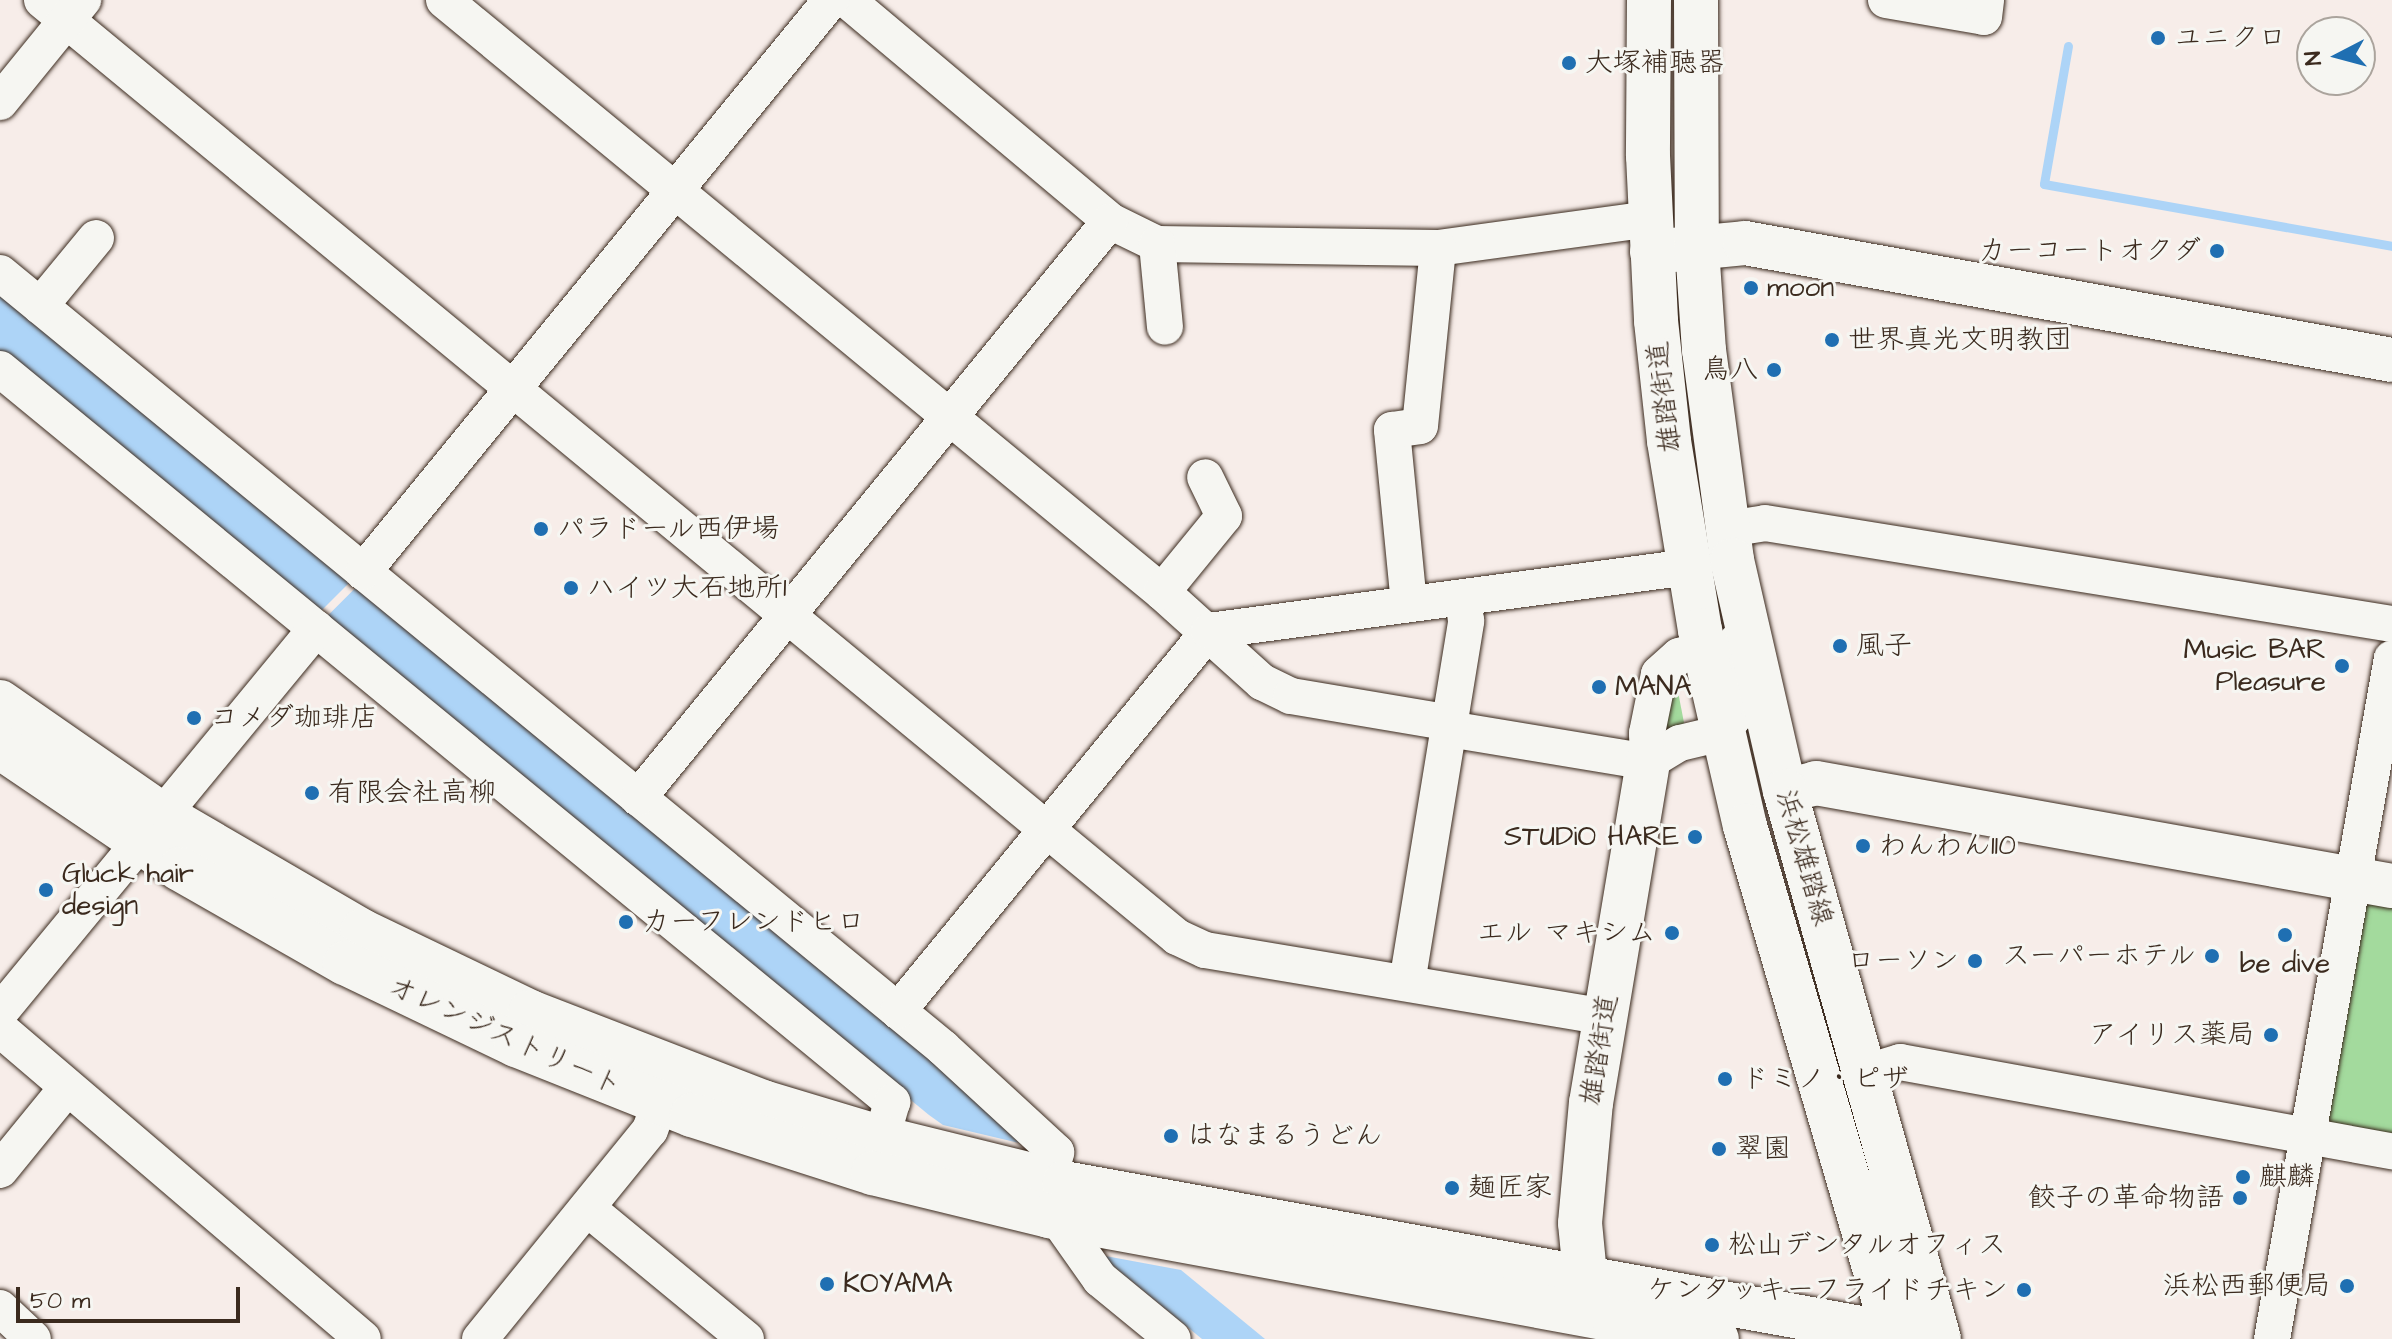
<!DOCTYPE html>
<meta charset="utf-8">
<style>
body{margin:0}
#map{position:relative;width:2392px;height:1339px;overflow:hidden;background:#f7ede9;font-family:"Architects Daughter","Klee One",sans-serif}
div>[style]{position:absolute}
.green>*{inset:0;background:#a3da9d}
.water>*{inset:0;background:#add4f7}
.pier>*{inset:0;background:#f7ede9;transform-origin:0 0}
.stream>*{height:9px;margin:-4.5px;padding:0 4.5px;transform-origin:4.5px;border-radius:4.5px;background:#add4f7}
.roads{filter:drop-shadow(0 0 2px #3b2a1e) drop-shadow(0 0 2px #3b2a1e)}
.street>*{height:36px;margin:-18px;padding:0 18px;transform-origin:18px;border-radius:18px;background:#f6f6f2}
.secondary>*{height:44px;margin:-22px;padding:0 22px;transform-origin:22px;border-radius:22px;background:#f6f6f2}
.primary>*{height:44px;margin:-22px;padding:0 22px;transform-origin:22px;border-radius:22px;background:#f6f6f2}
.dots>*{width:22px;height:22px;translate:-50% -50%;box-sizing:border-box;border:4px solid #f6f6f2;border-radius:50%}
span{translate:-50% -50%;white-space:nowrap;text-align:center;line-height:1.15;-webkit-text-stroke:6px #f6f6f2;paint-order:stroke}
.poi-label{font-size:28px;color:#3b2a1e}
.left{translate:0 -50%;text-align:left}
.right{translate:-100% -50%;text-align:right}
.street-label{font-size:28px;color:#3b2a1e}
.north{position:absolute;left:2296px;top:16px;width:80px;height:80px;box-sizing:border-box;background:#f6f6f2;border:2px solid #aba49d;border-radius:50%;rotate:264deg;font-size:22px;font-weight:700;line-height:32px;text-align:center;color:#3b2a1e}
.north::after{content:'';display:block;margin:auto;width:28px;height:36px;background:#1f6fb2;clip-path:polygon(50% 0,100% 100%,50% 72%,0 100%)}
.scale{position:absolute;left:16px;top:1287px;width:224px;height:36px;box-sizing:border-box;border:4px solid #3b2a1e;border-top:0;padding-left:10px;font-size:24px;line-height:28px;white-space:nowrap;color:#3b2a1e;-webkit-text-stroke:6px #f6f6f2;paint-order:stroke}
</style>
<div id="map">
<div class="green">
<div style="clip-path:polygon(1675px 676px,1685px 728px,1662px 734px)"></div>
<div style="clip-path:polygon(2375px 899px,2392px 902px,2392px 1137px,2334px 1127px,2323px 1111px,2359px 910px)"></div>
</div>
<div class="water">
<div style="clip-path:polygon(0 291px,934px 1058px,1019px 1143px,943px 1125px,929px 1115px,0 351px)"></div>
<div style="clip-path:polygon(1100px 1255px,1181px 1270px,1265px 1339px,1202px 1339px)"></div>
</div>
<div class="pier">
<div style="left:354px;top:578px;width:8px;height:52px;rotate:45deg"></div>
</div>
<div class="stream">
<div style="left:2068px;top:46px;width:140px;rotate:99.9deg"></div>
<div style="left:2044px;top:184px;width:353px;rotate:10.1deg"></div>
</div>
<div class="roads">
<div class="street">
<div style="left:42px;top:0;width:1472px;rotate:39.54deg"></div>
<div style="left:1177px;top:937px;width:31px;rotate:25deg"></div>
<div style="left:1205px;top:950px;width:405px;rotate:9.5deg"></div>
<div style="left:444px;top:0;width:931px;rotate:39.51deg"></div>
<div style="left:1162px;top:592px;width:135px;rotate:42deg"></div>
<div style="left:1262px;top:682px;width:32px;rotate:26deg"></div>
<div style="left:1291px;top:696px;width:161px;rotate:9.6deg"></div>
<div style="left:847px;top:0;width:344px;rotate:40deg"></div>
<div style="left:1110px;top:221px;width:52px;rotate:26.1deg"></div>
<div style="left:1157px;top:244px;width:281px;rotate:0.8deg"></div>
<div style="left:1438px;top:248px;width:215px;rotate:-7.8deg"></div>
<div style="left:1886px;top:0;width:99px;rotate:9.8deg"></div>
<div style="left:1984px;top:17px;width:17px;rotate:-83deg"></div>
<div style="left:0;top:102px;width:132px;rotate:-50.9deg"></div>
<div style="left:1157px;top:244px;width:83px;rotate:84.5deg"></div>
<div style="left:0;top:273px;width:1221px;rotate:39.41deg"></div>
<div style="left:943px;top:1048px;width:154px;rotate:42.6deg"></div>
<div style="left:1056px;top:1152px;width:29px;rotate:102deg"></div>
<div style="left:40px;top:306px;width:88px;rotate:-50.5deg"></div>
<div style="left:0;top:369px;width:1155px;rotate:39.41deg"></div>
<div style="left:892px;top:1102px;width:37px;rotate:106deg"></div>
<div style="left:1728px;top:529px;width:37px;rotate:-9deg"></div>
<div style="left:1765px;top:523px;width:635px;rotate:9.15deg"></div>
<div style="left:363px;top:572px;width:739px;rotate:-50.71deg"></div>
<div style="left:1162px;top:592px;width:98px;rotate:-50.8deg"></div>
<div style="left:1224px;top:516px;width:43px;rotate:-116deg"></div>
<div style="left:1409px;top:604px;width:175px;rotate:-95.6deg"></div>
<div style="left:1392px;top:430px;width:28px;rotate:-8deg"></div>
<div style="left:1420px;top:426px;width:179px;rotate:-84.2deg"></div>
<div style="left:1449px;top:729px;width:202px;rotate:9.4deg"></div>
<div style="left:1648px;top:762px;width:37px;rotate:-31deg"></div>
<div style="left:1680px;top:743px;width:43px;rotate:-13.4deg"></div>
<div style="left:1722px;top:733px;width:19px;rotate:-54deg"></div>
<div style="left:1733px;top:718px;width:35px;rotate:-78deg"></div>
<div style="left:1740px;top:684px;width:43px;rotate:-94deg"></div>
<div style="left:1648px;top:762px;width:29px;rotate:-92deg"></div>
<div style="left:1647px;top:733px;width:60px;rotate:-78.5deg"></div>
<div style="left:1659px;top:674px;width:27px;rotate:-42deg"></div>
<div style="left:1679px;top:656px;width:26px;rotate:-16deg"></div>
<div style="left:638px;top:798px;width:745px;rotate:-50.72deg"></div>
<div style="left:1407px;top:983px;width:367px;rotate:-80.7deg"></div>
<div style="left:1466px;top:621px;width:24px;rotate:-97deg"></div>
<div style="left:898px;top:1011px;width:491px;rotate:-50.7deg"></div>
<div style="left:1209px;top:631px;width:485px;rotate:-7.6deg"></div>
<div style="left:0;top:1012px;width:497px;rotate:-50.5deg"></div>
<div style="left:0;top:1029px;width:477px;rotate:40.5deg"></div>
<div style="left:1864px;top:1073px;width:38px;rotate:-17deg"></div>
<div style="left:1900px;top:1062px;width:500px;rotate:10.3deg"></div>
<div style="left:0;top:1170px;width:104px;rotate:-50.8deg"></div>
<div style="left:587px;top:1208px;width:206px;rotate:39.5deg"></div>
<div style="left:1057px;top:1218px;width:75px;rotate:54.8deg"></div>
<div style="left:1100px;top:1279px;width:94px;rotate:39.4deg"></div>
<div style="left:0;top:1308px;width:45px;rotate:43.2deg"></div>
<div style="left:480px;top:1339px;width:269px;rotate:-50.9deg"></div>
<div style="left:650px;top:1130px;width:29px;rotate:-70deg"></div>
<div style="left:2272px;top:1339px;width:691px;rotate:-80.01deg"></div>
</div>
<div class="secondary">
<div style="left:1652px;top:252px;width:93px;rotate:-5.5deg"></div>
<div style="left:1745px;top:243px;width:657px;rotate:10.25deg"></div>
<div style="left:0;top:702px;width:196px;rotate:34.8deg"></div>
<div style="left:161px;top:814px;width:233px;rotate:30.2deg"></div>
<div style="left:362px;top:931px;width:187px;rotate:25.7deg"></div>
<div style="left:530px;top:1012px;width:250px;rotate:21.1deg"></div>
<div style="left:763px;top:1102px;width:124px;rotate:16.8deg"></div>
<div style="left:882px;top:1138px;width:187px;rotate:13.9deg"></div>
<div style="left:1064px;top:1183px;width:871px;rotate:10.32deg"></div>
<div style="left:0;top:747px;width:217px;rotate:34.1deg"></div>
<div style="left:180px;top:869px;width:190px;rotate:29.7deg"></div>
<div style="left:345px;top:963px;width:190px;rotate:25.6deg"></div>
<div style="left:516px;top:1045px;width:189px;rotate:21.7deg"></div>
<div style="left:692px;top:1115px;width:190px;rotate:17.8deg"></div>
<div style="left:873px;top:1173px;width:181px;rotate:13.7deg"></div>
<div style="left:1049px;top:1216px;width:679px;rotate:10.43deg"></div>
<div style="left:1785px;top:791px;width:32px;rotate:-14deg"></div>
<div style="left:1816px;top:783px;width:585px;rotate:10.14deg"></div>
<div style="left:1588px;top:1306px;width:83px;rotate:-95.5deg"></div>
<div style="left:1580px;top:1223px;width:121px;rotate:-84.8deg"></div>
<div style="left:1591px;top:1103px;width:346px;rotate:-80.5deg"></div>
</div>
<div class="primary">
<div style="left:1649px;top:0;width:156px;rotate:90.4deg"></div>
<div style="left:1648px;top:156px;width:165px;rotate:87.2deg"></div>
<div style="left:1656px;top:321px;width:121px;rotate:83.8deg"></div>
<div style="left:1669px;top:441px;width:192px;rotate:80.7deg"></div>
<div style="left:1700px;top:630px;width:201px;rotate:77.1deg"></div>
<div style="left:1745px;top:826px;width:534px;rotate:73.7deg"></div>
<div style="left:1696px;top:0;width:248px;rotate:89.8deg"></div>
<div style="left:1697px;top:248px;width:102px;rotate:86.1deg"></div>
<div style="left:1704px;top:350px;width:212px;rotate:82.4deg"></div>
<div style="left:1732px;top:560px;width:237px;rotate:77.1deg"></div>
<div style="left:1785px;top:791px;width:569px;rotate:74.3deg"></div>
</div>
</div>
<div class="dots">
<div style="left:2158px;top:38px;background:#1f6fb2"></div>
<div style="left:1569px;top:63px;background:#1f6fb2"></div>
<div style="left:2217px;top:251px;background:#1f6fb2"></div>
<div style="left:1751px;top:288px;background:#1f6fb2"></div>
<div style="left:1832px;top:340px;background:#1f6fb2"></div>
<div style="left:1774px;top:370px;background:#1f6fb2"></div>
<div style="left:541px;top:529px;background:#1f6fb2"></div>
<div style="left:571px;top:588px;background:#1f6fb2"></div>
<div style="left:1840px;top:646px;background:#1f6fb2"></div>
<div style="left:2342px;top:666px;background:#1f6fb2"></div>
<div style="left:1599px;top:687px;background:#1f6fb2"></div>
<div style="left:194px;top:718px;background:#1f6fb2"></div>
<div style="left:312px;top:793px;background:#1f6fb2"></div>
<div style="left:1695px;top:837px;background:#1f6fb2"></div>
<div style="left:1863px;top:846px;background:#1f6fb2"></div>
<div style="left:46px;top:890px;background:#1f6fb2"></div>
<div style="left:626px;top:922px;background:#1f6fb2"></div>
<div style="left:1672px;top:933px;background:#1f6fb2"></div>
<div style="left:2285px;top:935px;background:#1f6fb2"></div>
<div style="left:2212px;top:956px;background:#1f6fb2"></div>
<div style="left:1975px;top:961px;background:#1f6fb2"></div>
<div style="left:2271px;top:1035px;background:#1f6fb2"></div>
<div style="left:1725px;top:1079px;background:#1f6fb2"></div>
<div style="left:1171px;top:1136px;background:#1f6fb2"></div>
<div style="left:1719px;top:1149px;background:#1f6fb2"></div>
<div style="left:2243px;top:1177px;background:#1f6fb2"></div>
<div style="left:1452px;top:1188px;background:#1f6fb2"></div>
<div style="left:2240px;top:1198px;background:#1f6fb2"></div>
<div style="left:1712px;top:1245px;background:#1f6fb2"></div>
<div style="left:827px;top:1284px;background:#1f6fb2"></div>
<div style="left:2347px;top:1286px;background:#1f6fb2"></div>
<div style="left:2024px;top:1290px;background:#1f6fb2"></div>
</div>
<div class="poi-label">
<span class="left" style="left:2174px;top:38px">ユニクロ</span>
<span class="left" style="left:1585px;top:63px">大塚補聴器</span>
<span class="right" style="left:2201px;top:251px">カーコートオクダ</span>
<span class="left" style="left:1767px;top:288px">moon</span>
<span class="left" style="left:1848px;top:340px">世界真光文明教団</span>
<span class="right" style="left:1758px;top:370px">鳥八</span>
<span class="left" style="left:557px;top:529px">パラドール西伊場</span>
<span class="left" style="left:587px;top:588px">ハイツ大石地所1</span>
<span class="left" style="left:1856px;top:646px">風子</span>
<span class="right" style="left:2326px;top:666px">Music BAR<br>Pleasure</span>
<span class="left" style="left:1615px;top:687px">MANA</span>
<span class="left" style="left:210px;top:718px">コメダ珈琲店</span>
<span class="left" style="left:328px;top:793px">有限会社高柳</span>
<span class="right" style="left:1679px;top:837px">STUDiO HARE</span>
<span class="left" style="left:1879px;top:846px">わんわん110</span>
<span class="left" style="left:62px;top:890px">Gluck hair<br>design</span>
<span class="left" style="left:642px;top:922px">カーフレンドヒロ</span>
<span class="right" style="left:1656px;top:933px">エル マキシム</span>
<span class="right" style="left:2196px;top:956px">スーパーホテル</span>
<span class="right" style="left:1959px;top:961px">ローソン</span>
<span style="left:2285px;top:964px">be dive</span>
<span class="right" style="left:2255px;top:1035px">アイリス薬局</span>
<span class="left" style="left:1741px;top:1079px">ドミノ・ピザ</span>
<span class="left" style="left:1187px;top:1136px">はなまるうどん</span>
<span class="left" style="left:1735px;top:1149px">翠園</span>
<span class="left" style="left:2259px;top:1177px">麒麟</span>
<span class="left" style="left:1468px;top:1188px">麺匠家</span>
<span class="right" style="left:2224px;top:1198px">餃子の革命物語</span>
<span class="left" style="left:1728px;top:1245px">松山デンタルオフィス</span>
<span class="left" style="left:843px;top:1284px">KOYAMA</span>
<span class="right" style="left:2331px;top:1286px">浜松西郵便局</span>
<span class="right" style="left:2008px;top:1290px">ケンタッキーフライドチキン</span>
</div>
<div class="street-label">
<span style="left:1665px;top:397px;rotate:-97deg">雄踏街道</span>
<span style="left:1804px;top:858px;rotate:74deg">浜松雄踏線</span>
<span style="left:505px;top:1036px;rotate:24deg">オレンジストリート</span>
<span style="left:1600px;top:1050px;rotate:-81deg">雄踏街道</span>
</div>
<div class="north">N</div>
<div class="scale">50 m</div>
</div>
